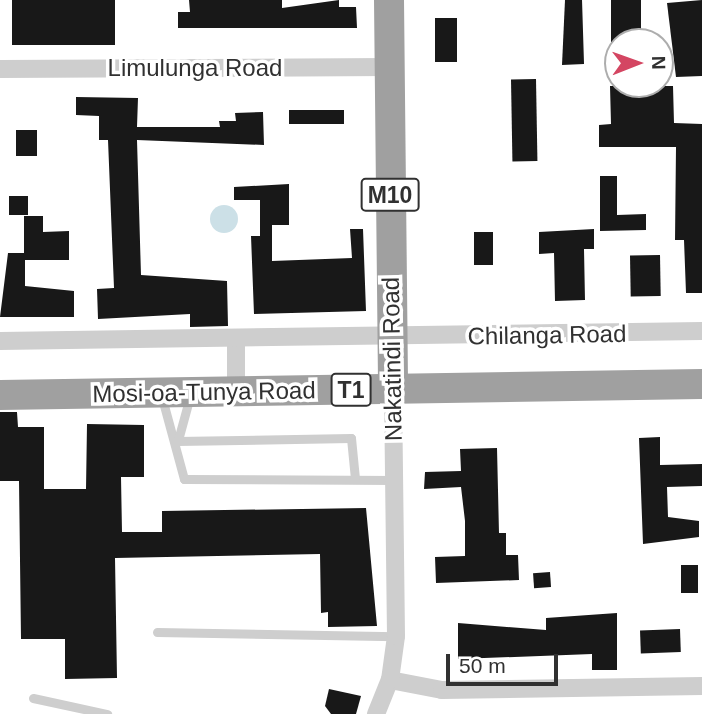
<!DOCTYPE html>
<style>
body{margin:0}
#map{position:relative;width:702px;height:714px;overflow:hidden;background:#fff;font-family:Arial,sans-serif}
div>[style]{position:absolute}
.water>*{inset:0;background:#cce0e7}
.round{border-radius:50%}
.building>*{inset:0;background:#181818;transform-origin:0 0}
.service>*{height:9px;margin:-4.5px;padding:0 4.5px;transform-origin:4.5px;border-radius:4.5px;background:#cecece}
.minor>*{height:18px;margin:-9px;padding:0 9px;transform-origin:9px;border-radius:9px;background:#cecece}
.trunk>*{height:30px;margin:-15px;padding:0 15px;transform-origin:15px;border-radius:15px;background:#a0a0a0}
span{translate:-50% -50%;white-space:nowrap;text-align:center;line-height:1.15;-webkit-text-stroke:7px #fff;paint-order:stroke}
.shield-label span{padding:2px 5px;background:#fff;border:2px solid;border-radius:5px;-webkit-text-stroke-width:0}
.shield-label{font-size:23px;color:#313131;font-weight:700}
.street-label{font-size:24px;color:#313131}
.north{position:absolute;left:604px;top:28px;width:70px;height:70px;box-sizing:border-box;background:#fff;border:2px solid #adadad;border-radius:50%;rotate:89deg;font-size:19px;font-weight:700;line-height:28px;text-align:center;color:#313131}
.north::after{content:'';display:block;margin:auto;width:24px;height:32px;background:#d44662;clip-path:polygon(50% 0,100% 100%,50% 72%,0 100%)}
.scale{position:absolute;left:446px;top:654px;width:112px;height:32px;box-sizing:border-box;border:4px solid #313131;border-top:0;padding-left:9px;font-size:21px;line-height:24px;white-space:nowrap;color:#313131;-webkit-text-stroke:5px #fff;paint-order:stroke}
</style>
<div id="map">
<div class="water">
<div class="round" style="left:210px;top:205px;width:28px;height:28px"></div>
</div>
<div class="building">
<div style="left:12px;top:0;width:103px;height:45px"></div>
<div style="clip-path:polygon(189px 0,282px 0,282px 8px,339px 0,339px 7px,356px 7px,357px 28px,178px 28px,178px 12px,190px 12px)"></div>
<div style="clip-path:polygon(565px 0,582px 0,584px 64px,562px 65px)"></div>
<div style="left:611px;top:0;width:30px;height:42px"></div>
<div style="clip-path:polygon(702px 0,702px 76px,676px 77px,667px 3px)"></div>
<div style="left:435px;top:18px;width:22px;height:44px"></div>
<div style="left:536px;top:79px;width:82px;height:25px;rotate:89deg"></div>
<div style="clip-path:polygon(610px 86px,673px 86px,674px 123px,702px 124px,702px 293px,686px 293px,684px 240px,675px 240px,676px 147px,599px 147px,599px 125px,611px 124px)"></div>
<div style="clip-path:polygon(76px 97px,138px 98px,137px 127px,220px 127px,219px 121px,236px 121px,235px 113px,263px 112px,264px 145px,137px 140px,141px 275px,227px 281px,228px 326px,190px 327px,190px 314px,98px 319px,97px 289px,114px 288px,108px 140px,99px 140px,99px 116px,76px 115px)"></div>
<div style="left:344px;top:110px;width:14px;height:55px;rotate:90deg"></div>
<div style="left:16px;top:130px;width:21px;height:26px"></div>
<div style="clip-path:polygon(600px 176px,617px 176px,617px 215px,646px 214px,646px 230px,600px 231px)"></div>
<div style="clip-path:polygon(289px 184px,289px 225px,272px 225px,272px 261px,352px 258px,350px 229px,363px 229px,366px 311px,254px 314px,251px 236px,260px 236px,260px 200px,234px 200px,234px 187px)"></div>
<div style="left:28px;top:196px;width:19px;height:19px;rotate:90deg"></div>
<div style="clip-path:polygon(24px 216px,43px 216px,43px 232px,69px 231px,69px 260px,25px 260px,25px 286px,74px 291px,74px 317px,0 317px,8px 253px,24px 253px)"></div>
<div style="clip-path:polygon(594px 229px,594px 249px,584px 249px,585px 300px,555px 301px,554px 253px,539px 254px,539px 232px)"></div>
<div style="left:474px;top:232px;width:19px;height:33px"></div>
<div style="left:660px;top:255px;width:41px;height:30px;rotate:89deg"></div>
<div style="clip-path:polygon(0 412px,17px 412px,18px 427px,44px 427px,44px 489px,86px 489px,87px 424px,144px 425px,144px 477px,121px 477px,122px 532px,162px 532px,162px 511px,366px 508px,377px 626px,328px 627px,328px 612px,321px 613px,320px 554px,115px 558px,117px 678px,65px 679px,65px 639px,21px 639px,19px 481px,0 481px)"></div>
<div style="clip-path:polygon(660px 437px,660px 465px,702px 464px,702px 486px,667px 487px,668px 517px,699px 521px,699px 537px,643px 544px,639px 438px)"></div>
<div style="clip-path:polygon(497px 448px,499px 533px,506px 533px,506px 555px,518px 555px,519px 580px,436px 583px,435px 557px,465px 556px,465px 521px,461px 487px,424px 489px,425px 472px,461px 471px,460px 449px)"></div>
<div style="left:681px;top:565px;width:17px;height:28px"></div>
<div style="left:550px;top:572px;width:15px;height:17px;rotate:86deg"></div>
<div style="clip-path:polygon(617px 613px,617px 670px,592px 670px,592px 654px,458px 659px,458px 623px,546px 630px,546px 618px)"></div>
<div style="left:680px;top:629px;width:23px;height:40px;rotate:88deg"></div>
<div style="clip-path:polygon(329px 689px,361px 696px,356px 714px,331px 714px,325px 706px)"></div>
</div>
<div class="service">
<div style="left:162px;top:398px;width:84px;rotate:74.8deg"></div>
<div style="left:184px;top:479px;width:211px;rotate:0.3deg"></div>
<div style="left:178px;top:440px;width:46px;rotate:-74.7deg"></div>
<div style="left:177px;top:441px;width:174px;rotate:-1deg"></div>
<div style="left:351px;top:438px;width:41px;rotate:84.4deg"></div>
<div style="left:157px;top:632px;width:239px;rotate:1deg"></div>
<div style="left:33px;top:698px;width:76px;rotate:12.2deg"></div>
</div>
<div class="minor">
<div style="left:0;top:69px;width:389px;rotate:-0.3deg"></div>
<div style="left:236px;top:339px;width:54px;rotate:90deg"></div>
<div style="left:0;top:341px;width:702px;rotate:-0.82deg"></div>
<div style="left:390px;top:680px;width:53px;rotate:10.9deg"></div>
<div style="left:442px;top:690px;width:260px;rotate:-0.9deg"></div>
<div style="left:376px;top:714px;width:37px;rotate:-68deg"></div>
<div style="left:390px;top:680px;width:44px;rotate:-82.2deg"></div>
<div style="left:396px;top:636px;width:246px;rotate:-90.7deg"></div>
</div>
<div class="trunk">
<div style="left:389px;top:0;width:390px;rotate:89.4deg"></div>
<div style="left:0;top:395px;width:702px;rotate:-0.9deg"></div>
</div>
<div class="shield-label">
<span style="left:390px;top:195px">M10</span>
<span style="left:351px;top:390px">T1</span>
</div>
<div class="street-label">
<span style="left:195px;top:68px">Limulunga Road</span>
<span style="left:547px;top:335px;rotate:-1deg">Chilanga Road</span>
<span style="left:392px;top:359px;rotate:-91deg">Nakatindi Road</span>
<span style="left:204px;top:392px;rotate:-1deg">Mosi-oa-Tunya Road</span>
</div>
<div class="north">N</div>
<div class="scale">50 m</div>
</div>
